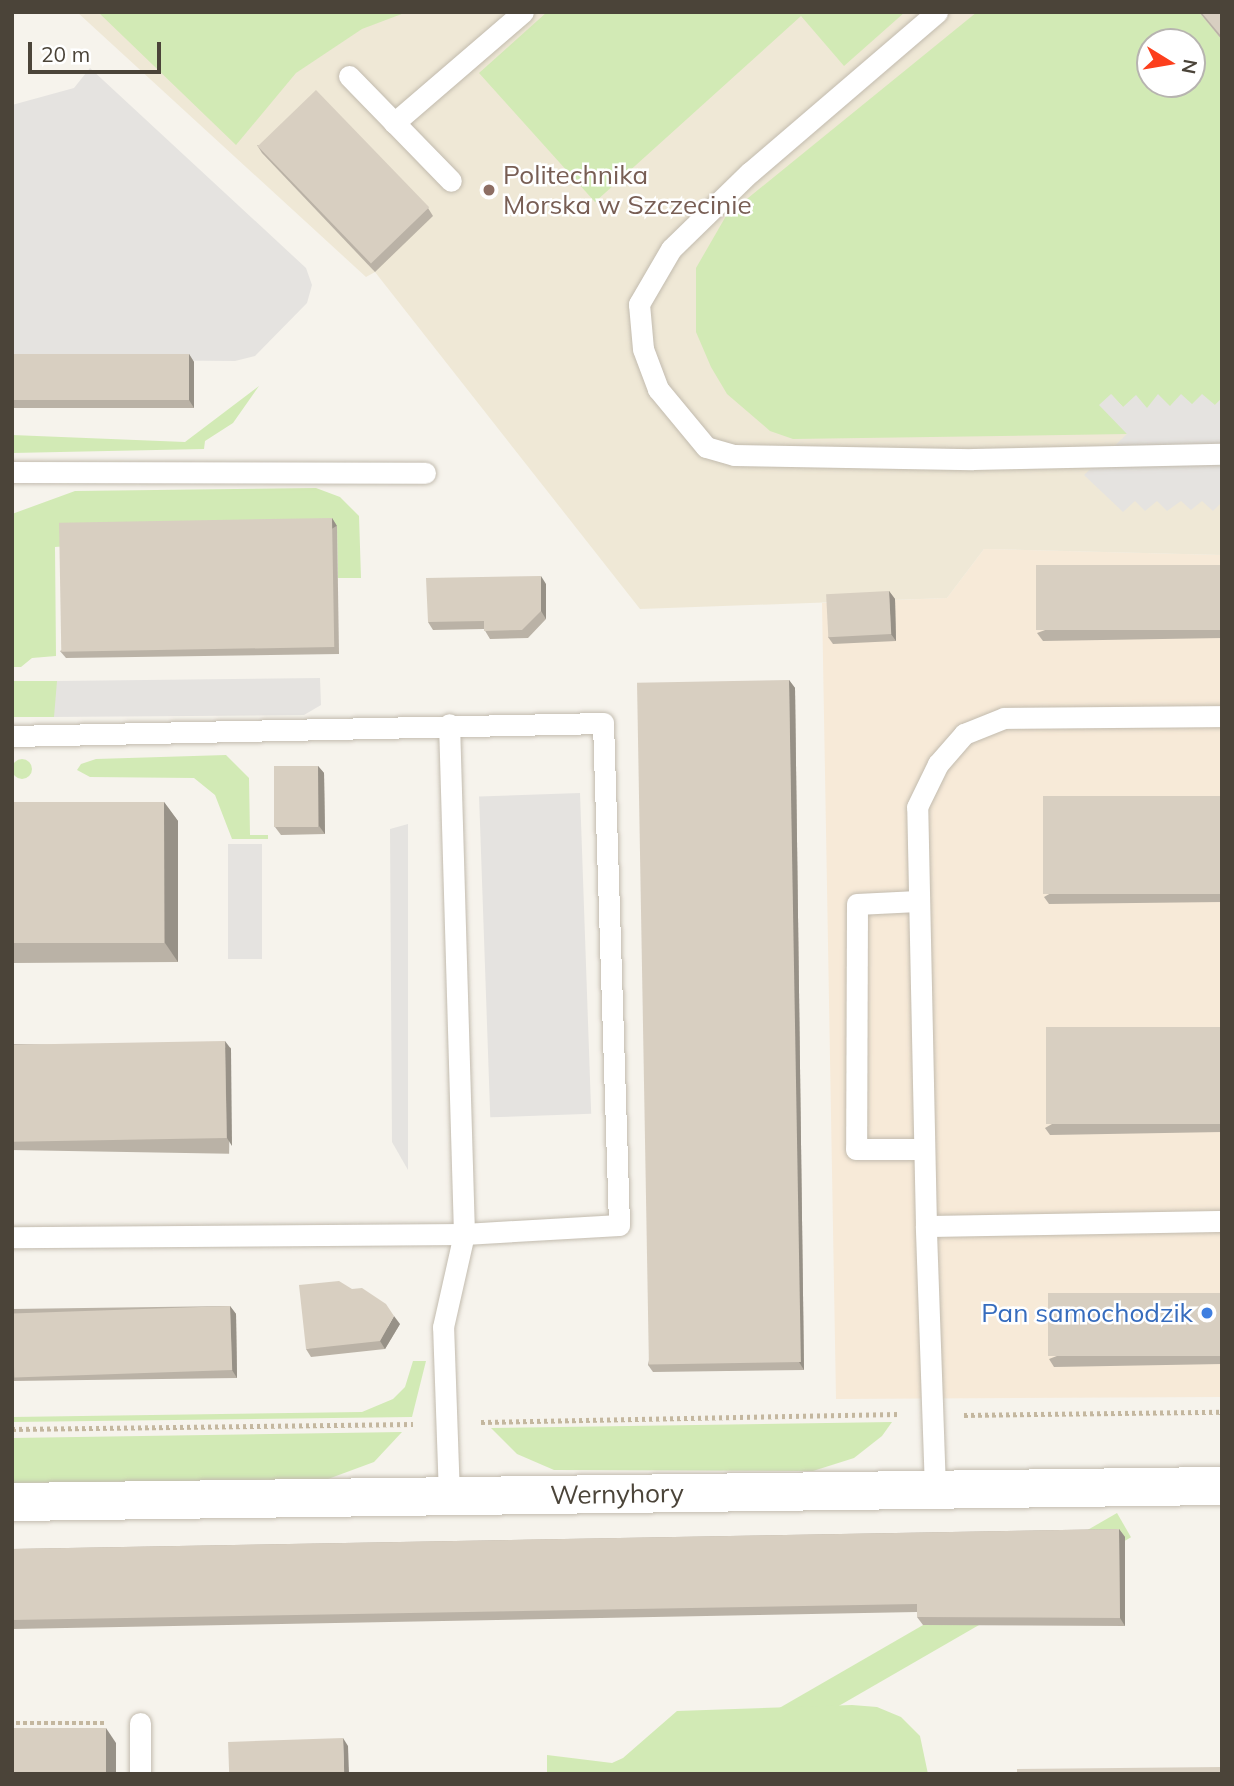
<!DOCTYPE html>
<style>
body{margin:0}
#map{position:relative;width:1234px;height:1786px;overflow:hidden;background:#f6f3ec;font-family:Mulish,sans-serif}
div>[style]{position:absolute}
.commercial>*{inset:0;background:#f7ead8}
.education>*{inset:0;background:#efe8d6}
.green>*{inset:0;background:#d2eab5;transform-origin:0 0}
.round{border-radius:50%}
.parking>*{inset:0;background:#e5e3e0;transform-origin:0 0}
.path>*{height:4.5px;margin-top:-2.25px;transform-origin:0;background:repeating-linear-gradient(90deg,#c4b79f 0 3.5px,transparent 0 7px)}
.roads{filter:drop-shadow(0 0 2px #c2bbae) drop-shadow(0 0 2px #c2bbae)}
.service>*{height:21px;margin:-10.5px;padding:0 10.5px;transform-origin:10.5px;border-radius:10.5px;background:#fff}
.tertiary>*{height:38px;margin:-19px;padding:0 19px;transform-origin:19px;border-radius:19px;background:#fff}
.wall>*{inset:0;background:#bab2a6;transform-origin:0 0}
.shaded-wall>*{inset:0;background:#979187;transform-origin:0 0}
.building>*{inset:0;background:#d8cfc1;transform-origin:0 0}
.dots>*{width:19px;height:19px;translate:-50% -50%;box-sizing:border-box;border:4px solid #fff;border-radius:50%}
span{translate:-50% -50%;white-space:nowrap;text-align:center;line-height:1.15;-webkit-text-stroke:5px #fff;paint-order:stroke}
.education-label{font-size:26px;color:#785e54}
.left{translate:0 -50%;text-align:left}
.shop-label{font-size:26px;color:#366cbe}
.right{translate:-100% -50%;text-align:right}
.street-label{font-size:26px;color:#4b4439}
.frame{position:absolute;inset:0;border:14px solid #4b4439;pointer-events:none}
.north{position:absolute;left:1136px;top:28px;width:70px;height:70px;box-sizing:border-box;background:#fff;border:2px solid #b7b4b0;border-radius:50%;rotate:101deg;font-size:19px;font-weight:700;line-height:28px;text-align:center;color:#4b4439}
.north::after{content:'';display:block;margin:auto;width:24px;height:32px;background:#fc3f1d;clip-path:polygon(50% 0,100% 100%,50% 72%,0 100%)}
.scale{position:absolute;left:28px;top:42px;width:133px;height:32px;box-sizing:border-box;border:4px solid #4b4439;border-top:0;padding-left:9px;font-size:21px;line-height:24px;white-space:nowrap;color:#4b4439;-webkit-text-stroke:5px #fff;paint-order:stroke}
</style>
<div id="map">
<div class="commercial">
<div style="clip-path:polygon(984px 549px,1222px 555px,1222px 1397px,836px 1399px,822px 603px,947px 598px)"></div>
</div>
<div class="education">
<div style="clip-path:polygon(evenodd,77px 12px,1222px 12px,1222px 555px,984px 549px,947px 598px,640px 609px,375px 272px,366px 277px,77px 12px,1150px 42px,1192px 42px,1192px 84px,1150px 84px,1150px 42px)"></div>
</div>
<div class="green">
<div style="clip-path:polygon(98px 12px,407px 12px,362px 29px,296px 73px,236px 145px)"></div>
<div style="clip-path:polygon(547px 12px,905px 12px,844px 66px,801px 16px,595px 202px,479px 73px)"></div>
<div style="clip-path:polygon(evenodd,977px 12px,1199px 12px,1222px 40px,1222px 398px,1215px 405px,1147px 408px,1123px 407px,1111px 394px,1127px 434px,793px 439px,770px 431px,727px 394px,711px 367px,696px 332px,696px 268px,726px 216px,977px 12px,1150px 42px,1192px 42px,1192px 84px,1150px 84px,1150px 42px)"></div>
<div style="clip-path:polygon(259px 386px,233px 423px,205px 441px,204px 449px,12px 453px,12px 435px,185px 442px)"></div>
<div style="clip-path:polygon(316px 488px,340px 497px,359px 516px,361px 578px,338px 578px,337px 526px,55px 547px,56px 656px,32px 658px,21px 667px,12px 667px,12px 514px,75px 491px)"></div>
<div style="left:12px;top:681px;width:45px;height:36px"></div>
<div style="clip-path:polygon(226px 755px,249px 778px,250px 835px,268px 835px,268px 839px,232px 839px,215px 795px,194px 778px,90px 777px,77px 770px,81px 764px,96px 759px)"></div>
<div class="round" style="left:12px;top:759px;width:20px;height:20px"></div>
<div style="clip-path:polygon(413px 1361px,426px 1361px,412px 1417px,12px 1422px,12px 1417px,362px 1412px,393px 1399px,405px 1387px)"></div>
<div style="clip-path:polygon(892px 1422px,882px 1436px,854px 1458px,813px 1471px,554px 1470px,517px 1454px,491px 1428px)"></div>
<div style="clip-path:polygon(402px 1432px,374px 1462px,328px 1479px,12px 1483px,12px 1438px)"></div>
<div style="left:1117px;top:1513px;width:28px;height:1105px;rotate:60deg"></div>
<div style="clip-path:polygon(852px 1705px,877px 1707px,901px 1717px,920px 1736px,928px 1774px,547px 1774px,547px 1755px,612px 1763px,623px 1758px,677px 1711px)"></div>
</div>
<div class="parking">
<div style="clip-path:polygon(90px 68px,306px 268px,312px 285px,307px 303px,255px 356px,235px 361px,12px 359px,12px 105px,74px 88px)"></div>
<div style="clip-path:polygon(1111px 394px,1123px 407px,1136px 395px,1147px 408px,1158px 394px,1170px 406px,1181px 394px,1192px 404px,1202px 394px,1215px 405px,1222px 398px,1222px 502px,1213px 511px,1202px 501px,1191px 510px,1181px 501px,1167px 511px,1157px 501px,1145px 511px,1135px 501px,1123px 512px,1084px 475px,1127px 434px,1099px 405px)"></div>
<div style="clip-path:polygon(320px 678px,321px 705px,304px 715px,54px 717px,57px 681px)"></div>
<div style="left:580px;top:793px;width:321px;height:101px;rotate:88deg"></div>
<div style="clip-path:polygon(408px 824px,408px 1170px,392px 1142px,390px 829px)"></div>
<div style="left:228px;top:844px;width:34px;height:115px"></div>
</div>
<div class="path">
<div style="left:964px;top:1415px;width:258px;rotate:-0.7deg"></div>
<div style="left:481px;top:1422px;width:418px;rotate:-1.1deg"></div>
<div style="left:12px;top:1429px;width:401px;rotate:-0.7deg"></div>
<div style="left:16px;top:1723px;width:90px"></div>
</div>
<div class="roads">
<div class="service">
<div style="left:937px;top:12px;width:246px;rotate:139.4deg"></div>
<div style="left:750px;top:172px;width:110px;rotate:135.7deg"></div>
<div style="left:671px;top:249px;width:64px;rotate:120.2deg"></div>
<div style="left:639px;top:304px;width:45px;rotate:84.9deg"></div>
<div style="left:643px;top:349px;width:43px;rotate:69.4deg"></div>
<div style="left:658px;top:389px;width:75px;rotate:50.4deg"></div>
<div style="left:706px;top:447px;width:29px;rotate:16deg"></div>
<div style="left:734px;top:455px;width:239px;rotate:1deg"></div>
<div style="left:973px;top:459px;width:249px;rotate:-1.2deg"></div>
<div style="left:349px;top:76px;width:146px;rotate:45.8deg"></div>
<div style="left:394px;top:123px;width:170px;rotate:-40.7deg"></div>
<div style="left:12px;top:472px;width:413px;rotate:0.1deg"></div>
<div style="left:12px;top:736px;width:591px;rotate:-1.26deg"></div>
<div style="left:603px;top:723px;width:502px;rotate:88.17deg"></div>
<div style="left:619px;top:1225px;width:155px;rotate:176.7deg"></div>
<div style="left:464px;top:1234px;width:452px;rotate:179.6deg"></div>
<div style="left:917px;top:901px;width:60px;rotate:177.1deg"></div>
<div style="left:857px;top:904px;width:245px;rotate:90.2deg"></div>
<div style="left:856px;top:1149px;width:67px"></div>
<div style="left:926px;top:1226px;width:419px;rotate:-91.2deg"></div>
<div style="left:917px;top:807px;width:48px;rotate:-64deg"></div>
<div style="left:938px;top:764px;width:40px;rotate:-49deg"></div>
<div style="left:964px;top:734px;width:43px;rotate:-21.8deg"></div>
<div style="left:1004px;top:718px;width:218px;rotate:-0.5deg"></div>
<div style="left:935px;top:1489px;width:263px;rotate:-92deg"></div>
<div style="left:926px;top:1226px;width:296px;rotate:-1deg"></div>
<div style="left:449px;top:1496px;width:169px;rotate:-92deg"></div>
<div style="left:443px;top:1327px;width:95px;rotate:-77.3deg"></div>
<div style="left:464px;top:1234px;width:510px;rotate:-91.68deg"></div>
<div style="left:140px;top:1774px;width:51px;rotate:-90deg"></div>
</div>
<div class="tertiary">
<div style="left:12px;top:1502px;width:1210px;rotate:-0.76deg"></div>
</div>
</div>
<div class="wall">
<div style="clip-path:polygon(1199px 12px,1222px 12px,1222px 40px)"></div>
<div style="clip-path:polygon(257px 145px,428px 208px,433px 216px,375px 272px,262px 153px)"></div>
<div style="clip-path:polygon(12px 354px,189px 354px,194px 362px,194px 408px,12px 408px)"></div>
<div style="clip-path:polygon(332px 518px,337px 526px,339px 654px,66px 658px,60px 651px)"></div>
<div style="clip-path:polygon(1222px 565px,1222px 638px,1043px 641px,1037px 633px)"></div>
<div style="clip-path:polygon(546px 584px,546px 619px,528px 638px,490px 639px,484px 629px,433px 630px,428px 622px)"></div>
<div style="clip-path:polygon(889px 591px,895px 599px,896px 641px,833px 644px,828px 637px)"></div>
<div style="clip-path:polygon(789px 680px,795px 688px,804px 1370px,653px 1372px,648px 1365px)"></div>
<div style="clip-path:polygon(318px 766px,324px 773px,325px 834px,281px 835px,275px 827px)"></div>
<div style="clip-path:polygon(1222px 796px,1222px 902px,1049px 904px,1044px 897px)"></div>
<div style="clip-path:polygon(164px 802px,178px 821px,178px 962px,12px 963px,12px 804px)"></div>
<div style="clip-path:polygon(1222px 1027px,1222px 1132px,1050px 1135px,1045px 1128px)"></div>
<div style="left:12px;top:1044px;width:219px;height:106px;rotate:1deg"></div>
<div style="clip-path:polygon(1222px 1293px,1222px 1364px,1054px 1367px,1049px 1359px)"></div>
<div style="clip-path:polygon(230px 1306px,236px 1314px,237px 1378px,12px 1381px,12px 1309px)"></div>
<div style="clip-path:polygon(400px 1324px,385px 1349px,311px 1357px,306px 1349px)"></div>
<div style="clip-path:polygon(1119px 1529px,1125px 1537px,1125px 1626px,923px 1625px,917px 1617px,917px 1612px,12px 1629px,12px 1549px)"></div>
</div>
<div class="shaded-wall">
<div style="clip-path:polygon(189px 354px,194px 362px,194px 408px,189px 400px)"></div>
<div style="left:332px;top:518px;width:9px;height:129px;rotate:58deg"></div>
<div style="clip-path:polygon(541px 576px,546px 584px,546px 619px,541px 611px)"></div>
<div style="clip-path:polygon(889px 591px,895px 599px,896px 641px,891px 634px)"></div>
<div style="clip-path:polygon(789px 680px,795px 688px,804px 1370px,799px 1362px)"></div>
<div style="clip-path:polygon(318px 766px,324px 773px,325px 834px,319px 826px)"></div>
<div style="clip-path:polygon(164px 802px,178px 821px,178px 962px,165px 943px)"></div>
<div style="clip-path:polygon(225px 1041px,231px 1049px,232px 1146px,227px 1138px)"></div>
<div style="clip-path:polygon(230px 1306px,236px 1314px,237px 1378px,232px 1370px)"></div>
<div style="clip-path:polygon(394px 1316px,400px 1324px,385px 1349px,380px 1341px)"></div>
<div style="clip-path:polygon(1119px 1529px,1125px 1537px,1125px 1626px,1120px 1618px)"></div>
<div style="clip-path:polygon(106px 1728px,116px 1743px,116px 1774px,106px 1774px)"></div>
<div style="clip-path:polygon(343px 1738px,348px 1746px,349px 1774px,344px 1774px)"></div>
</div>
<div class="building">
<div style="clip-path:polygon(1201px 12px,1222px 12px,1222px 37px)"></div>
<div style="left:316px;top:90px;width:163px;height:81px;rotate:46deg"></div>
<div style="left:12px;top:354px;width:177px;height:46px"></div>
<div style="left:332px;top:518px;width:129px;height:273px;rotate:89deg"></div>
<div style="left:1222px;top:565px;width:65px;height:186px;rotate:90deg"></div>
<div style="clip-path:polygon(541px 576px,541px 611px,522px 630px,484px 631px,484px 621px,428px 622px,426px 578px)"></div>
<div style="left:889px;top:591px;width:43px;height:63px;rotate:87deg"></div>
<div style="left:789px;top:680px;width:682px;height:152px;rotate:89deg"></div>
<div style="left:274px;top:766px;width:44px;height:61px"></div>
<div style="left:1222px;top:796px;width:98px;height:179px;rotate:90deg"></div>
<div style="left:164px;top:802px;width:141px;height:152px;rotate:90deg"></div>
<div style="left:1222px;top:1027px;width:97px;height:176px;rotate:90deg"></div>
<div style="left:225px;top:1041px;width:97px;height:213px;rotate:89deg"></div>
<div style="clip-path:polygon(339px 1281px,352px 1289px,362px 1288px,386px 1304px,394px 1316px,380px 1341px,306px 1349px,299px 1285px)"></div>
<div style="left:1222px;top:1293px;width:63px;height:174px;rotate:90deg"></div>
<div style="left:230px;top:1306px;width:64px;height:218px;rotate:88deg"></div>
<div style="clip-path:polygon(1119px 1529px,1120px 1618px,917px 1617px,917px 1604px,12px 1620px,12px 1549px)"></div>
<div style="left:106px;top:1728px;width:46px;height:94px;rotate:90deg"></div>
<div style="left:343px;top:1738px;width:36px;height:115px;rotate:88deg"></div>
<div style="clip-path:polygon(1222px 1767px,1222px 1774px,1017px 1774px,1017px 1769px)"></div>
</div>
<div class="dots">
<div style="left:489px;top:190px;background:#8d6e63"></div>
<div style="left:1207px;top:1313px;background:#3f7fe0"></div>
</div>
<div class="education-label">
<span class="left" style="left:503px;top:190px">Politechnika<br>Morska w Szczecinie</span>
</div>
<div class="shop-label">
<span class="right" style="left:1193px;top:1313px">Pan samochodzik</span>
</div>
<div class="street-label">
<span style="left:617px;top:1494px;rotate:-1deg">Wernyhory</span>
</div>
<div class="frame"></div>
<div class="north">N</div>
<div class="scale">20 m</div>
</div>
